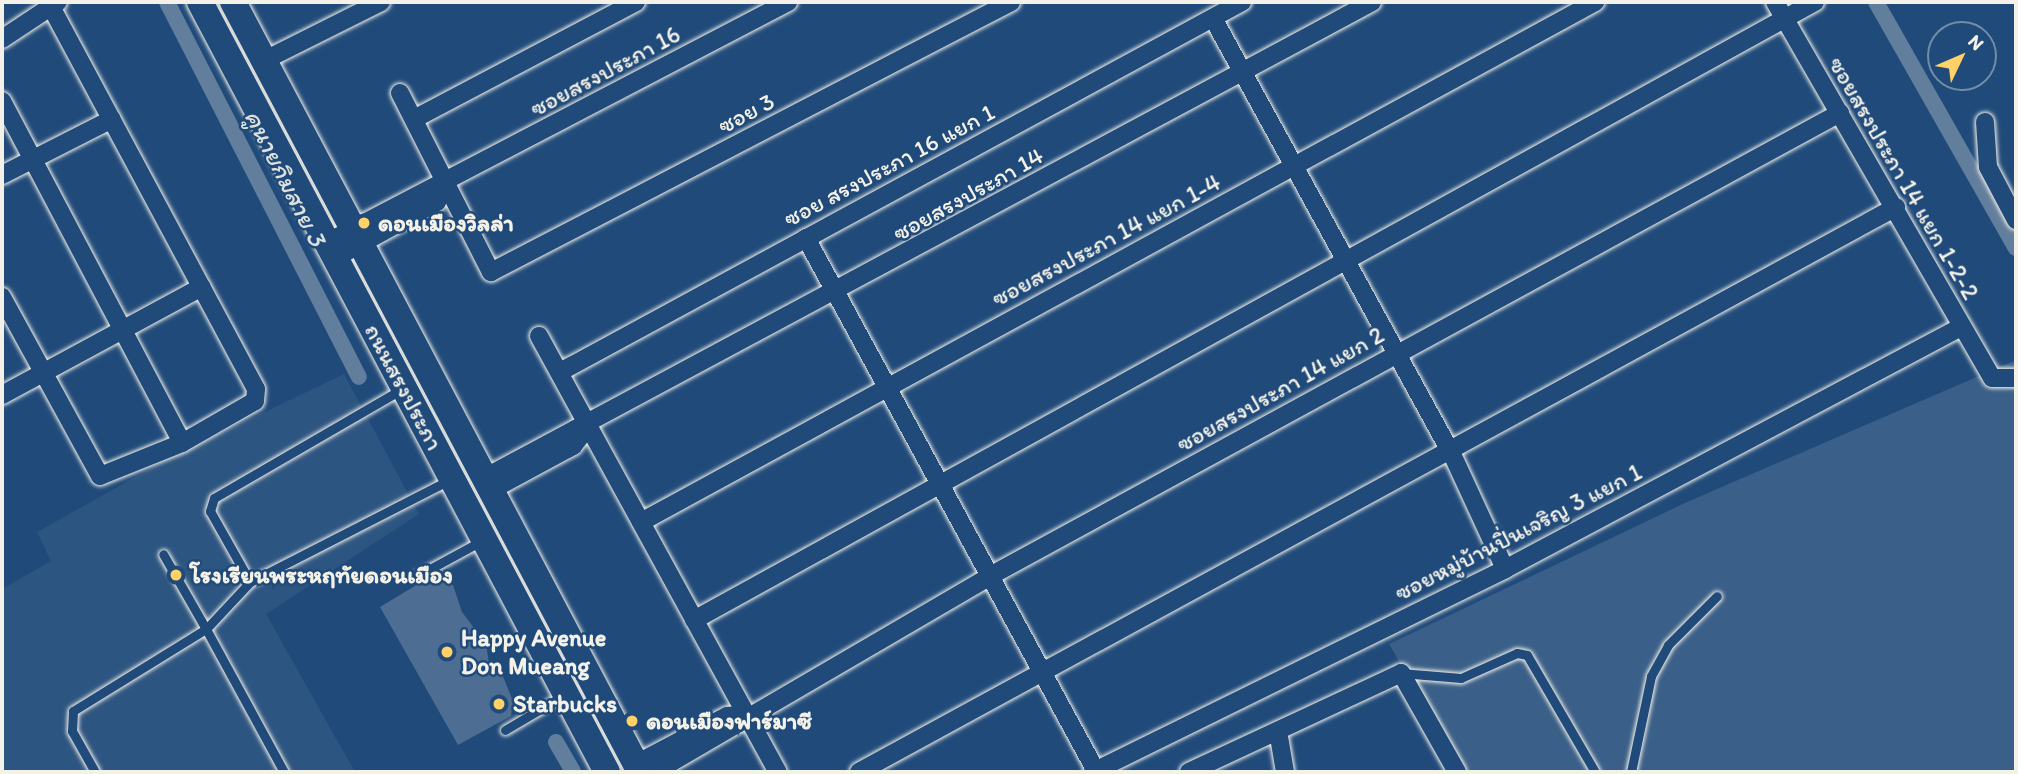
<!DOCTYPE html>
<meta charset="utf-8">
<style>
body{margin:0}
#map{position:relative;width:2018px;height:774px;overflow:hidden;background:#1f4a7a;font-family:Itim,"Playpen Sans Thai",sans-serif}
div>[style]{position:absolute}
.built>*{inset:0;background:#2d5581}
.green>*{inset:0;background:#3a5f88}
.canal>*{height:16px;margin:-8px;padding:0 8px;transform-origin:8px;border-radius:8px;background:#627e9d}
.building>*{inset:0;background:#4d6e92}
.roads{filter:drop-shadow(0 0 2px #f4f1e8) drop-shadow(0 0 2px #f4f1e8)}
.lane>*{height:9px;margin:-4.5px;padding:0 4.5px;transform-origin:4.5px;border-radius:4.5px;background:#1f4a7a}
.street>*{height:18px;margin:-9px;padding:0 9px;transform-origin:9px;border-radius:9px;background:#1f4a7a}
.secondary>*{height:26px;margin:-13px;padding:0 13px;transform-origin:13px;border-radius:13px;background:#1f4a7a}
.dots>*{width:19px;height:19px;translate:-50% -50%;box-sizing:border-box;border:4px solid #1f4a7a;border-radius:50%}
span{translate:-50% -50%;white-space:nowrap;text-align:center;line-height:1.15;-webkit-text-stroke:5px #1f4a7a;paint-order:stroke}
.street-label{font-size:24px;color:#f4f1e8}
.poi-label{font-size:24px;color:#f4f1e8;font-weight:700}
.left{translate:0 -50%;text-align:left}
.water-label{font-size:26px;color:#dee0dd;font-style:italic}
.frame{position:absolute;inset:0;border:4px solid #f4f1e8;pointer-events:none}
.north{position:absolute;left:1927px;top:21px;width:70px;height:70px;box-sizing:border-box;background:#1f4a7a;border:2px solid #748da6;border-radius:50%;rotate:46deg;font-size:19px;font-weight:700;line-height:28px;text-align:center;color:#f4f1e8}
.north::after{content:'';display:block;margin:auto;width:24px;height:32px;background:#ffd166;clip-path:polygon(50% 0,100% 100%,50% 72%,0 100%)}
</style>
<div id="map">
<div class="built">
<div style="clip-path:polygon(344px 374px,419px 514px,266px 614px,355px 772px,2px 772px,2px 589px,51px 561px,37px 532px,173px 456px)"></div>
</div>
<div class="green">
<div style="clip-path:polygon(2016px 360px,2016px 772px,1463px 772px,1389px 644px,1687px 502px)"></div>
</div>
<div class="canal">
<div style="left:167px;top:2px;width:421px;rotate:62.9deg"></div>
<div style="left:1876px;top:2px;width:283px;rotate:60.4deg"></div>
<div style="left:556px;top:742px;width:34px;rotate:60deg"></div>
</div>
<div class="building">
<div style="clip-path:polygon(438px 572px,453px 585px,462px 612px,486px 644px,490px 669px,502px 674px,513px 701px,511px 716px,458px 745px,380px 607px)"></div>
</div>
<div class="roads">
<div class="lane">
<div style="left:402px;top:389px;width:217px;rotate:149.9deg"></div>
<div style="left:214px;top:498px;width:14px;rotate:107deg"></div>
<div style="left:210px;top:511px;width:81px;rotate:60.6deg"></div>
<div style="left:250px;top:582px;width:226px;rotate:-27.1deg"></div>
<div style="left:417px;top:576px;width:75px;rotate:-28.6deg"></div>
<div style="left:250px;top:582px;width:64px;rotate:133.1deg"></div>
<div style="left:206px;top:629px;width:163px;rotate:61.4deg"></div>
<div style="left:1401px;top:673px;width:60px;rotate:4.8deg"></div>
<div style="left:1461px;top:678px;width:61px;rotate:-24.1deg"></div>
<div style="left:1517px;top:653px;width:10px;rotate:11deg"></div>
<div style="left:1527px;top:655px;width:135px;rotate:59.8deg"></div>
<div style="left:505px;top:730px;width:69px;rotate:-30.7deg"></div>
<div style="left:95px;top:772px;width:47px;rotate:-119.3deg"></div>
<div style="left:72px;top:731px;width:20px;rotate:-87deg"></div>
<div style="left:73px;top:711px;width:156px;rotate:-31.7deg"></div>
<div style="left:206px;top:629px;width:86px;rotate:-119.8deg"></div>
<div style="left:1631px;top:772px;width:98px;rotate:-78.2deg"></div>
<div style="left:1651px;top:676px;width:35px;rotate:-61deg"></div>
<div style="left:1668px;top:645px;width:69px;rotate:-45deg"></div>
</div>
<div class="street">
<div style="left:1775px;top:2px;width:434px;rotate:60deg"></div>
<div style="left:1992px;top:378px;width:24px"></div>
<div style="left:1213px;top:18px;width:495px;rotate:61.3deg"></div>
<div style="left:1451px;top:452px;width:129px;rotate:65.2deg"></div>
<div style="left:2px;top:39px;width:67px;rotate:-33.5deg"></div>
<div style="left:263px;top:61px;width:132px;rotate:-26.6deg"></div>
<div style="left:400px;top:93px;width:201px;rotate:63.1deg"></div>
<div style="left:491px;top:272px;width:586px;rotate:-27.44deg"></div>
<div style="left:2px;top:101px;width:386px;rotate:62.2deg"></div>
<div style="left:414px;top:119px;width:251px;rotate:-27.8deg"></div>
<div style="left:1985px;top:122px;width:45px;rotate:86.2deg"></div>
<div style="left:1988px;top:167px;width:60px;rotate:62.2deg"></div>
<div style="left:2px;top:175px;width:123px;rotate:-27deg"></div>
<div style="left:806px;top:238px;width:607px;rotate:61.45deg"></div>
<div style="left:328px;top:242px;width:519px;rotate:-27.55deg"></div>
<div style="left:335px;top:258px;width:116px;rotate:-28.8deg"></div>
<div style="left:437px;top:202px;width:19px;rotate:-65deg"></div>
<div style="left:2px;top:297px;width:204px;rotate:61.3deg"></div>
<div style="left:100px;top:476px;width:88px;rotate:-21.9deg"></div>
<div style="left:182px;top:443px;width:84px;rotate:-29.9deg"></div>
<div style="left:255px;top:401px;width:12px;rotate:-85deg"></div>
<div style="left:256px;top:389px;width:434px;rotate:-118.2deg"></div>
<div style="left:539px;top:336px;width:497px;rotate:61.3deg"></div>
<div style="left:560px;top:372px;width:776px;rotate:-28.48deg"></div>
<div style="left:2px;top:395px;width:227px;rotate:-28.4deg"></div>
<div style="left:488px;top:476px;width:1003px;rotate:-28.2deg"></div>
<div style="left:495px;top:488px;width:89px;rotate:-28.3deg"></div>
<div style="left:573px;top:446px;width:23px;rotate:-52deg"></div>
<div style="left:641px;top:522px;width:1087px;rotate:-28.59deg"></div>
<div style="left:694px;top:620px;width:1280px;rotate:-28.87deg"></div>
<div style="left:1278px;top:731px;width:42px;rotate:80.3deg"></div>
<div style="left:636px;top:764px;width:103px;rotate:-27.8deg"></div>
<div style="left:727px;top:716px;width:21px;rotate:-5deg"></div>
<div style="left:655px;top:772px;width:388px;rotate:-30.3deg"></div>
<div style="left:990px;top:576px;width:968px;rotate:-28.58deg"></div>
<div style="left:859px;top:772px;width:1181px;rotate:-28.58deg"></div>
<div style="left:1093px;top:772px;width:459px;rotate:-26.2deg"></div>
<div style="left:1505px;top:569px;width:516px;rotate:-27.95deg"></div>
<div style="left:1189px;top:772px;width:234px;rotate:-25deg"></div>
<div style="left:1401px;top:673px;width:114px;rotate:60.5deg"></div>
</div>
<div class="secondary">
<div style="left:200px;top:2px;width:871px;rotate:62.14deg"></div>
<div style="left:233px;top:2px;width:871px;rotate:62.14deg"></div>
</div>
</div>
<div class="dots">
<div style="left:364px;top:223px;background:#ffd166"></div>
<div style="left:176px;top:575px;background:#ffd166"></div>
<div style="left:447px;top:652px;background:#ffd166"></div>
<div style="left:499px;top:704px;background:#ffd166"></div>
<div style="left:632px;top:721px;background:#ffd166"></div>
</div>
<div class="street-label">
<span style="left:605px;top:71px;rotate:-28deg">ซอยสรงประภา 16</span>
<span style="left:746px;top:113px;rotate:-28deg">ซอย 3</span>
<span style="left:889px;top:165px;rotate:-28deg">ซอย สรงประภา 16 แยก 1</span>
<span style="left:1904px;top:178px;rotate:60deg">ซอยสรงประภา 14 แยก 1-2-2</span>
<span style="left:968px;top:194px;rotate:-29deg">ซอยสรงประภา 14</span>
<span style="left:1106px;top:240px;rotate:-28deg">ซอยสรงประภา 14 แยก 1-4</span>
<span style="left:404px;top:387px;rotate:62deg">ถนนสรงประภา</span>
<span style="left:1280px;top:389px;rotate:-29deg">ซอยสรงประภา 14 แยก 2</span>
<span style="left:1518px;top:532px;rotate:-27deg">ซอยหมู่บ้านปิ่นเจริญ 3 แยก 1</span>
</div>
<div class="poi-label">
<span class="left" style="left:378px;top:223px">ดอนเมืองวิลล่า</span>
<span class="left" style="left:190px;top:575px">โรงเรียนพระหฤทัยดอนเมือง</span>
<span class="left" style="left:461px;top:652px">Happy Avenue<br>Don Mueang</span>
<span class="left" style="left:513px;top:704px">Starbucks</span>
<span class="left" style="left:646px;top:721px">ดอนเมืองฟาร์มาซี</span>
</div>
<div class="water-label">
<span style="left:285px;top:178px;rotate:63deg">คูนายกิมสาย 3</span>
</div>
<div class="frame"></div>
<div class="north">N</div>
</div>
